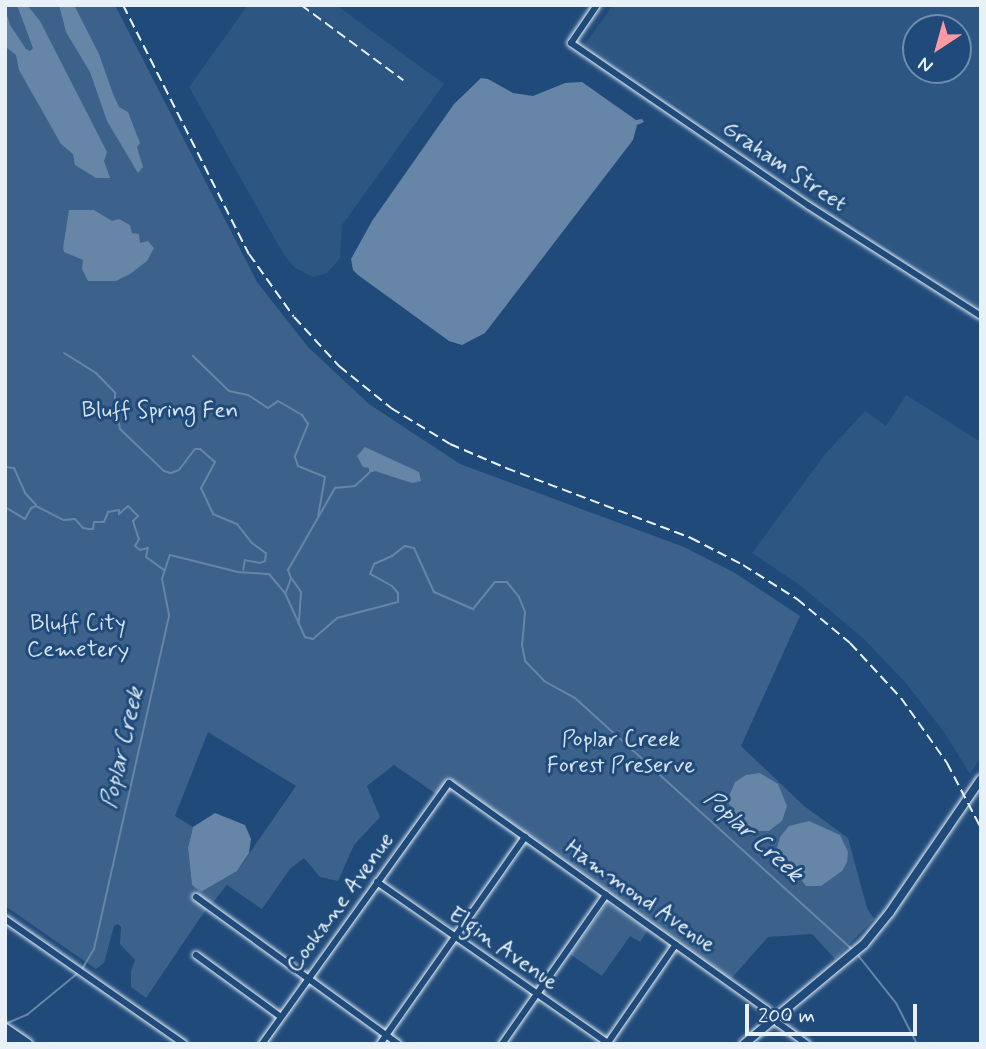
<!DOCTYPE html>
<style>
body{margin:0}
#map{position:relative;width:986px;height:1049px;overflow:hidden;background:#1f4a7a;font-family:Mynerve,sans-serif}
div>[style]{position:absolute}
.built>*{inset:0;background:#2e5683}
.green>*{inset:0;background:#3c628c}
.water>*{inset:0;background:#6685a7}
.stream>*{height:2px;margin:-1px;padding:0 1px;transform-origin:1px;border-radius:1px;background:#6685a7}
.roads{filter:drop-shadow(0 0 2px #e8f1f8) drop-shadow(0 0 2px #e8f1f8)}
.minor>*{height:6px;margin:-3px;padding:0 3px;transform-origin:3px;border-radius:3px;background:#1f4a7a}
.major>*{height:8px;margin:-4px;padding:0 4px;transform-origin:4px;border-radius:4px;background:#1f4a7a}
.highway>*{height:10px;margin:-5px;padding:0 5px;transform-origin:5px;border-radius:5px;background:#1f4a7a}
.rail>*{height:2px;margin-top:-1px;transform-origin:0;background:repeating-linear-gradient(90deg,#e8f1f8 0 10px,transparent 0 15px)}
span{translate:-50% -50%;white-space:nowrap;text-align:center;line-height:1.15;-webkit-text-stroke:6px #1f4a7a;paint-order:stroke}
.street-label{font-size:23px;color:#e8f1f8}
.park-label{font-size:23px;color:#d7e3ed}
.water-label{font-size:24px;color:#d4e1ec;font-style:italic}
.frame{position:absolute;inset:0;border:7px solid #e8f1f8;pointer-events:none}
.north{position:absolute;left:902px;top:14px;width:70px;height:70px;box-sizing:border-box;background:#1f4a7a;border:2px solid #6f8dac;border-radius:50%;rotate:216deg;font-size:19px;font-weight:700;line-height:28px;text-align:center;color:#e8f1f8}
.north::after{content:'';display:block;margin:auto;width:24px;height:32px;background:#ff9aa2;clip-path:polygon(50% 0,100% 100%,50% 72%,0 100%)}
.scale{position:absolute;left:745px;top:1004px;width:172px;height:32px;box-sizing:border-box;border:4px solid #e8f1f8;border-top:0;padding-left:9px;font-size:21px;line-height:24px;white-space:nowrap;color:#e8f1f8;-webkit-text-stroke:5px #1f4a7a;paint-order:stroke}
</style>
<div id="map">
<div class="built">
<div style="clip-path:polygon(248px 5px,336px 5px,444px 84px,342px 225px,340px 258px,327px 273px,313px 277px,295px 268px,284px 255px,189px 87px)"></div>
<div style="clip-path:polygon(evenodd,613px 5px,981px 5px,981px 309px,585px 44px,613px 5px,916px 28px,958px 28px,958px 70px,916px 70px,916px 28px)"></div>
<div style="clip-path:polygon(906px 395px,981px 442px,981px 757px,970px 774px,944px 732px,905px 682px,864px 639px,801px 586px,752px 553px,826px 453px,865px 411px,886px 426px)"></div>
</div>
<div class="green">
<div style="clip-path:polygon(evenodd,5px 5px,115px 5px,257px 282px,308px 347px,369px 404px,460px 464px,684px 547px,735px 573px,800px 616px,741px 746px,804px 806px,848px 838px,867px 908px,874px 919px,835px 959px,812px 934px,768px 937px,730px 980px,451px 780px,439px 796px,394px 765px,367px 786px,380px 817px,354px 845px,338px 881px,320px 877px,304px 858px,290px 869px,262px 909px,227px 885px,200px 918px,146px 998px,131px 987px,131px 971px,135px 960px,120px 944px,121px 927px,118px 924px,114px 926px,104px 963px,96px 969px,5px 906px,5px 5px,208px 732px,296px 786px,237px 871px,201px 892px,192px 884px,188px 848px,193px 827px,175px 816px,208px 732px)"></div>
<div style="clip-path:polygon(607px 903px,648px 930px,640px 942px,630px 936px,602px 976px,570px 954px)"></div>
</div>
<div class="water">
<div style="clip-path:polygon(17px 5px,27px 5px,40px 21px,107px 152px,104px 161px,110px 178px,96px 178px,75px 165px,73px 154px,61px 144px,19px 70px,16px 55px,7px 48px,5px 55px,5px 8px,10px 25px,26px 49px,30px 51px,33px 48px)"></div>
<div style="clip-path:polygon(59px 5px,74px 5px,99px 54px,113px 94px,119px 107px,128px 112px,140px 143px,137px 147px,143px 167px,138px 173px,107px 121px,90px 72px,66px 32px)"></div>
<div style="clip-path:polygon(481px 78px,488px 79px,513px 93px,533px 96px,565px 83px,582px 82px,636px 120px,642px 119px,644px 122px,637px 125px,633px 140px,485px 333px,462px 345px,449px 341px,358px 275px,353px 270px,351px 259px,372px 221px,454px 104px)"></div>
<div style="clip-path:polygon(69px 210px,94px 210px,112px 221px,119px 219px,130px 225px,132px 233px,139px 234px,140px 243px,148px 241px,154px 248px,147px 261px,130px 274px,116px 281px,88px 281px,82px 269px,83px 260px,64px 252px,63px 248px)"></div>
<div style="clip-path:polygon(365px 447px,419px 472px,421px 481px,412px 483px,375px 471px,369px 473px,369px 468px,363px 467px,357px 456px)"></div>
<div style="clip-path:polygon(760px 773px,778px 784px,787px 806px,782px 821px,769px 831px,758px 831px,741px 822px,727px 801px,735px 782px,746px 775px)"></div>
<div style="clip-path:polygon(215px 813px,245px 825px,251px 839px,249px 853px,237px 871px,201px 892px,192px 885px,188px 848px,193px 827px)"></div>
<div style="clip-path:polygon(809px 821px,840px 835px,848px 852px,847px 862px,842px 871px,821px 886px,806px 886px,777px 848px,780px 837px,789px 826px)"></div>
</div>
<div class="stream">
<div style="left:64px;top:353px;width:38px;rotate:32deg"></div>
<div style="left:96px;top:373px;width:28px;rotate:46deg"></div>
<div style="left:115px;top:393px;width:11px;rotate:90deg"></div>
<div style="left:115px;top:404px;width:7px;rotate:27deg"></div>
<div style="left:121px;top:407px;width:10px;rotate:107deg"></div>
<div style="left:118px;top:417px;width:12px;rotate:81deg"></div>
<div style="left:120px;top:429px;width:61px;rotate:43.7deg"></div>
<div style="left:164px;top:471px;width:7px;rotate:16deg"></div>
<div style="left:171px;top:473px;width:9px;rotate:-21deg"></div>
<div style="left:179px;top:470px;width:26px;rotate:-53deg"></div>
<div style="left:195px;top:449px;width:5px"></div>
<div style="left:200px;top:449px;width:20px;rotate:41deg"></div>
<div style="left:215px;top:462px;width:30px;rotate:118deg"></div>
<div style="left:201px;top:488px;width:29px;rotate:65deg"></div>
<div style="left:213px;top:514px;width:26px;rotate:23deg"></div>
<div style="left:237px;top:524px;width:24px;rotate:52deg"></div>
<div style="left:252px;top:543px;width:17px;rotate:36deg"></div>
<div style="left:266px;top:553px;width:8px;rotate:97deg"></div>
<div style="left:265px;top:561px;width:5px;rotate:158deg"></div>
<div style="left:260px;top:563px;width:15px;rotate:-169deg"></div>
<div style="left:245px;top:560px;width:10px;rotate:101deg"></div>
<div style="left:193px;top:356px;width:50px;rotate:44.2deg"></div>
<div style="left:229px;top:391px;width:19px;rotate:12deg"></div>
<div style="left:248px;top:395px;width:24px;rotate:33deg"></div>
<div style="left:268px;top:408px;width:12px;rotate:-35deg"></div>
<div style="left:278px;top:401px;width:28px;rotate:30deg"></div>
<div style="left:302px;top:415px;width:11px;rotate:56deg"></div>
<div style="left:308px;top:424px;width:35px;rotate:112deg"></div>
<div style="left:295px;top:457px;width:9px;rotate:72deg"></div>
<div style="left:298px;top:466px;width:29px;rotate:22deg"></div>
<div style="left:325px;top:477px;width:40px;rotate:100deg"></div>
<div style="left:5px;top:467px;width:9px;rotate:6deg"></div>
<div style="left:14px;top:468px;width:27px;rotate:66deg"></div>
<div style="left:25px;top:493px;width:16px;rotate:47deg"></div>
<div style="left:5px;top:507px;width:23px;rotate:31deg"></div>
<div style="left:25px;top:519px;width:13px;rotate:-61deg"></div>
<div style="left:31px;top:508px;width:5px;rotate:-22deg"></div>
<div style="left:36px;top:506px;width:31px;rotate:27deg"></div>
<div style="left:64px;top:520px;width:11px;rotate:-5deg"></div>
<div style="left:75px;top:519px;width:12px;rotate:48deg"></div>
<div style="left:83px;top:528px;width:6px;rotate:9deg"></div>
<div style="left:89px;top:529px;width:4px"></div>
<div style="left:93px;top:529px;width:7px;rotate:-82deg"></div>
<div style="left:94px;top:522px;width:10px"></div>
<div style="left:104px;top:522px;width:11px;rotate:-68deg"></div>
<div style="left:108px;top:512px;width:11px;rotate:-10deg"></div>
<div style="left:119px;top:510px;width:4px;rotate:90deg"></div>
<div style="left:119px;top:514px;width:12px;rotate:-42deg"></div>
<div style="left:128px;top:506px;width:14px;rotate:45deg"></div>
<div style="left:138px;top:516px;width:7px;rotate:135deg"></div>
<div style="left:133px;top:521px;width:19px;rotate:72deg"></div>
<div style="left:139px;top:539px;width:8px;rotate:120deg"></div>
<div style="left:135px;top:546px;width:6px;rotate:39deg"></div>
<div style="left:140px;top:550px;width:8px;rotate:-14deg"></div>
<div style="left:148px;top:548px;width:9px;rotate:103deg"></div>
<div style="left:146px;top:557px;width:22px;rotate:36deg"></div>
<div style="left:292px;top:579px;width:16px;rotate:55deg"></div>
<div style="left:301px;top:592px;width:30px;rotate:94deg"></div>
<div style="left:286px;top:592px;width:15px;rotate:-70deg"></div>
<div style="left:291px;top:578px;width:9px;rotate:-111deg"></div>
<div style="left:288px;top:570px;width:95px;rotate:-60.2deg"></div>
<div style="left:335px;top:488px;width:20px;rotate:-6deg"></div>
<div style="left:355px;top:486px;width:19px;rotate:-43deg"></div>
<div style="left:857px;top:954px;width:63px;rotate:51.5deg"></div>
<div style="left:896px;top:1003px;width:46px;rotate:62.9deg"></div>
<div style="left:82px;top:969px;width:23px;rotate:-59deg"></div>
<div style="left:94px;top:949px;width:342px;rotate:-77.3deg"></div>
<div style="left:169px;top:615px;width:37px;rotate:-101deg"></div>
<div style="left:162px;top:579px;width:25px;rotate:-72deg"></div>
<div style="left:170px;top:555px;width:70px;rotate:14deg"></div>
<div style="left:238px;top:572px;width:31px;rotate:4deg"></div>
<div style="left:269px;top:574px;width:25px;rotate:50deg"></div>
<div style="left:285px;top:593px;width:48px;rotate:65.6deg"></div>
<div style="left:305px;top:637px;width:8px;rotate:14deg"></div>
<div style="left:313px;top:639px;width:32px;rotate:-41deg"></div>
<div style="left:337px;top:618px;width:63px;rotate:-14.7deg"></div>
<div style="left:398px;top:602px;width:9px;rotate:-90deg"></div>
<div style="left:398px;top:593px;width:9px;rotate:-131deg"></div>
<div style="left:392px;top:586px;width:25px;rotate:-151deg"></div>
<div style="left:370px;top:574px;width:11px;rotate:-68deg"></div>
<div style="left:374px;top:564px;width:20px;rotate:-24deg"></div>
<div style="left:392px;top:556px;width:16px;rotate:-38deg"></div>
<div style="left:405px;top:546px;width:9px;rotate:13deg"></div>
<div style="left:414px;top:548px;width:48px;rotate:65.6deg"></div>
<div style="left:434px;top:592px;width:43px;rotate:23.6deg"></div>
<div style="left:473px;top:609px;width:35px;rotate:-51deg"></div>
<div style="left:495px;top:582px;width:12px"></div>
<div style="left:507px;top:582px;width:19px;rotate:51deg"></div>
<div style="left:519px;top:597px;width:16px;rotate:68deg"></div>
<div style="left:525px;top:612px;width:33px;rotate:95deg"></div>
<div style="left:522px;top:645px;width:16px;rotate:79deg"></div>
<div style="left:525px;top:661px;width:28px;rotate:46deg"></div>
<div style="left:544px;top:681px;width:35px;rotate:29deg"></div>
<div style="left:575px;top:698px;width:375px;rotate:42.2deg"></div>
<div style="left:5px;top:1024px;width:25px;rotate:-23deg"></div>
<div style="left:28px;top:1014px;width:65px;rotate:-39.4deg"></div>
</div>
<div class="roads">
<div class="minor">
<div style="left:597px;top:5px;width:46px;rotate:124.4deg"></div>
<div style="left:571px;top:43px;width:288px;rotate:34.4deg"></div>
<div style="left:809px;top:206px;width:204px;rotate:32.6deg"></div>
<div style="left:377px;top:882px;width:283px;rotate:34.9deg"></div>
<div style="left:196px;top:897px;width:250px;rotate:36deg"></div>
<div style="left:5px;top:919px;width:218px;rotate:34.9deg"></div>
<div style="left:196px;top:955px;width:105px;rotate:36.1deg"></div>
<div style="left:262px;top:1044px;width:321px;rotate:-54.4deg"></div>
<div style="left:449px;top:783px;width:391px;rotate:35.5deg"></div>
<div style="left:767px;top:1010px;width:17px;rotate:50deg"></div>
<div style="left:778px;top:1023px;width:36px;rotate:36deg"></div>
<div style="left:380px;top:1044px;width:253px;rotate:-55deg"></div>
<div style="left:502px;top:1044px;width:182px;rotate:-55.1deg"></div>
<div style="left:607px;top:1044px;width:121px;rotate:-55.4deg"></div>
</div>
<div class="major">
<div style="left:744px;top:1044px;width:156px;rotate:-39.8deg"></div>
<div style="left:864px;top:944px;width:41px;rotate:-50.9deg"></div>
<div style="left:890px;top:912px;width:161px;rotate:-55.6deg"></div>
</div>
<div class="highway">
<div style="left:5px;top:1029px;width:27px;rotate:34deg"></div>
<div style="left:5px;top:1038px;width:11px;rotate:34deg"></div>
</div>
</div>
<div class="rail">
<div style="left:123px;top:5px;width:279px;rotate:63.2deg"></div>
<div style="left:249px;top:254px;width:77px;rotate:54.5deg"></div>
<div style="left:294px;top:317px;width:67px;rotate:47.4deg"></div>
<div style="left:339px;top:366px;width:67px;rotate:38.9deg"></div>
<div style="left:391px;top:408px;width:69px;rotate:31.4deg"></div>
<div style="left:450px;top:444px;width:61px;rotate:23.2deg"></div>
<div style="left:506px;top:468px;width:198px;rotate:20.7deg"></div>
<div style="left:691px;top:538px;width:59px;rotate:27.4deg"></div>
<div style="left:743px;top:565px;width:64px;rotate:32.2deg"></div>
<div style="left:797px;top:599px;width:69px;rotate:39.7deg"></div>
<div style="left:850px;top:643px;width:75px;rotate:47.2deg"></div>
<div style="left:901px;top:698px;width:80px;rotate:54.7deg"></div>
<div style="left:947px;top:763px;width:73px;rotate:62.4deg"></div>
<div style="left:301px;top:5px;width:127px;rotate:36.3deg"></div>
</div>
<div class="street-label">
<span style="left:784px;top:167px;rotate:34deg">Graham Street</span>
<span style="left:640px;top:897px;rotate:35deg">Hammond Avenue</span>
<span style="left:341px;top:903px;rotate:-54deg">Cookane Avenue</span>
<span style="left:503px;top:949px;rotate:35deg">Elgin Avenue</span>
</div>
<div class="park-label">
<span style="left:160px;top:411px">Bluff Spring Fen</span>
<span style="left:78px;top:637px">Bluff City<br>Cemetery</span>
<span style="left:621px;top:753px">Poplar Creek<br>Forest Preserve</span>
</div>
<div class="water-label">
<span style="left:123px;top:748px;rotate:-77deg">Poplar Creek</span>
<span style="left:753px;top:837px;rotate:42deg">Poplar Creek</span>
</div>
<div class="frame"></div>
<div class="north">N</div>
<div class="scale">200 m</div>
</div>
